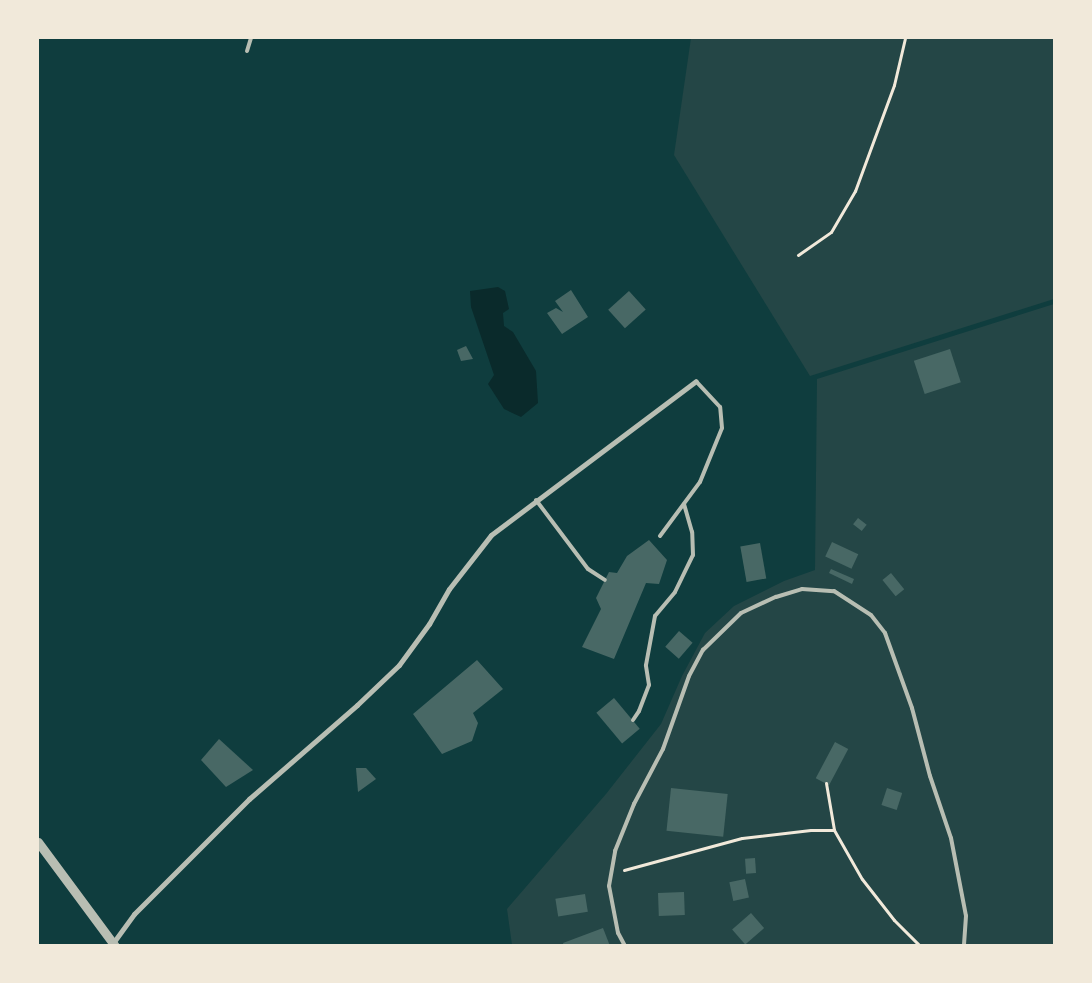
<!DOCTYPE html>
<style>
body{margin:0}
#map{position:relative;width:1092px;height:983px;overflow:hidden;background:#0f3d3e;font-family:Rubik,sans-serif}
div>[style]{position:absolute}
.green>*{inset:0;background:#244646}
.water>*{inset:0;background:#0a2a2b}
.building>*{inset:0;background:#486865;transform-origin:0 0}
.path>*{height:3px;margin:-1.5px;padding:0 1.5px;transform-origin:1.5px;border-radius:1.5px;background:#f1e9da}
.service>*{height:4px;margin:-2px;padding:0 2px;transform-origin:2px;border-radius:2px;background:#b8beb3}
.minor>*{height:5px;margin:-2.5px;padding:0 2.5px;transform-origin:2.5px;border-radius:2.5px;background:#b8beb3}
.tertiary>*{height:9px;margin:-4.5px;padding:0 4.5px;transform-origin:4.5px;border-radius:4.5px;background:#b8beb3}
span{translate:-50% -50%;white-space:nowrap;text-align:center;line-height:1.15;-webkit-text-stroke:4px #f1e9da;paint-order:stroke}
.frame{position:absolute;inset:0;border:39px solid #f1e9da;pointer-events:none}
</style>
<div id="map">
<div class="green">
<div style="clip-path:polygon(691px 38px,1054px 38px,1054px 299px,810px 376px,674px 155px)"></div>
<div style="clip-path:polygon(1054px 304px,1054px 945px,512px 945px,507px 909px,606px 794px,661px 724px,682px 676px,705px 633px,734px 606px,784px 581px,815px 570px,817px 379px)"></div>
</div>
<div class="water">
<div style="clip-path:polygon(498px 287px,505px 291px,509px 309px,503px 313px,504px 326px,513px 332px,536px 371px,538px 403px,521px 417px,504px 409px,488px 384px,494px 375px,471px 307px,470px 291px)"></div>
</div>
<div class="building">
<div style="clip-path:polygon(571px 290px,588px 317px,562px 334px,547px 313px,556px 308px,563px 312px,555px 301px)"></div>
<div style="left:629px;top:291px;width:25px;height:28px;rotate:48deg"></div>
<div style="clip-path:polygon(466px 346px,473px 359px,461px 361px,457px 350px)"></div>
<div style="left:950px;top:349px;width:35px;height:38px;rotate:72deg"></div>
<div style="left:858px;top:518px;width:11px;height:8px;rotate:38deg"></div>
<div style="clip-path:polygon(649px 540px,667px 560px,659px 584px,646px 583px,614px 659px,582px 647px,601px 609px,596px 598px,609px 572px,617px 573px,627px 556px)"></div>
<div style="left:832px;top:542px;width:29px;height:16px;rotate:25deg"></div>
<div style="left:760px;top:543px;width:36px;height:20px;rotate:80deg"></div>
<div style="clip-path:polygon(831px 569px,854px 579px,852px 584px,829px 573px)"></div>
<div style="left:891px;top:573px;width:21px;height:11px;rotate:51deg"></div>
<div style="left:679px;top:631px;width:18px;height:21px;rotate:41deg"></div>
<div style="clip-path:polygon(477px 660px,503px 689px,473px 713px,478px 723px,472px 741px,442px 754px,413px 714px)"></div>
<div style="left:614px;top:698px;width:40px;height:23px;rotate:50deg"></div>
<div style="clip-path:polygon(219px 739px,253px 770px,226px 787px,201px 760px)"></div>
<div style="left:835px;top:742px;width:15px;height:41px;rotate:28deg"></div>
<div style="clip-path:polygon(356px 768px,366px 768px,376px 779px,358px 792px)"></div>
<div style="left:671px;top:788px;width:57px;height:43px;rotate:6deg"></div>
<div style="left:887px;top:788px;width:16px;height:18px;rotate:18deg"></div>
<div style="left:755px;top:858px;width:15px;height:10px;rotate:86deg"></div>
<div style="left:745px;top:879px;width:19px;height:16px;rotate:78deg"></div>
<div style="left:684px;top:892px;width:23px;height:26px;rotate:88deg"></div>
<div style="left:585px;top:894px;width:18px;height:30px;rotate:81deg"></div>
<div style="left:751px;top:913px;width:20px;height:25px;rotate:49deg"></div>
<div style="clip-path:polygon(603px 928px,610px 946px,564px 946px,563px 943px)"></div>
</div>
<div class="path">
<div style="left:798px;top:255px;width:40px;rotate:-34.9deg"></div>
<div style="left:831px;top:232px;width:48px;rotate:-59.7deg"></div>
<div style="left:855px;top:191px;width:113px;rotate:-69.8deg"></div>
<div style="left:894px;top:85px;width:48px;rotate:-76.8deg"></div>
<div style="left:826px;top:783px;width:48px;rotate:80.3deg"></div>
<div style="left:834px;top:830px;width:56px;rotate:60.3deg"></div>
<div style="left:862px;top:879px;width:52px;rotate:52deg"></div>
<div style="left:894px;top:920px;width:37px;rotate:45deg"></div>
<div style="left:624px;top:870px;width:122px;rotate:-15.2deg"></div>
<div style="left:742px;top:838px;width:69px;rotate:-6.6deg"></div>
<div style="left:811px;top:830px;width:23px"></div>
</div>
<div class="service">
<div style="left:247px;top:51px;width:14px;rotate:-73deg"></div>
<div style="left:536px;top:500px;width:86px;rotate:53deg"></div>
<div style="left:588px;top:569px;width:20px;rotate:33deg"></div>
<div style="left:660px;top:536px;width:67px;rotate:-53.5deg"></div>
<div style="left:700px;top:482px;width:58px;rotate:-67.8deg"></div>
<div style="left:722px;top:428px;width:21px;rotate:-95deg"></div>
<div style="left:720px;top:407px;width:35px;rotate:-133deg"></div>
<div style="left:633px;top:720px;width:11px;rotate:-56deg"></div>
<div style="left:639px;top:711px;width:28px;rotate:-69deg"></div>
<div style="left:649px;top:685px;width:20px;rotate:-99deg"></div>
<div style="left:646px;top:665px;width:50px;rotate:-79.6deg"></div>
<div style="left:655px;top:616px;width:31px;rotate:-50deg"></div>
<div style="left:675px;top:592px;width:41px;rotate:-64.1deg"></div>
<div style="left:693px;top:555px;width:23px;rotate:-92deg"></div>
<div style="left:692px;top:532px;width:29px;rotate:-106deg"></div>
<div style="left:625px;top:946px;width:15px;rotate:-118deg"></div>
<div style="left:618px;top:933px;width:48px;rotate:-100.8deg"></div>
<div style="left:609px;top:886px;width:36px;rotate:-80deg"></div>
<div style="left:615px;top:851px;width:51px;rotate:-68deg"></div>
<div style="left:634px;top:804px;width:62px;rotate:-62.2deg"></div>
<div style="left:663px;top:749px;width:77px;rotate:-70.4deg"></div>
<div style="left:689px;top:676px;width:30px;rotate:-62deg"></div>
<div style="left:703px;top:650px;width:53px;rotate:-44.2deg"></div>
<div style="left:741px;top:613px;width:38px;rotate:-25deg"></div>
<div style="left:776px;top:597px;width:27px;rotate:-17deg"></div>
<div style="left:802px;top:589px;width:32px;rotate:4deg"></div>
<div style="left:834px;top:591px;width:44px;rotate:33deg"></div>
<div style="left:871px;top:615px;width:23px;rotate:52deg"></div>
<div style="left:885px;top:633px;width:80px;rotate:70.2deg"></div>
<div style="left:912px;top:708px;width:70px;rotate:75.2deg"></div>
<div style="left:930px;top:776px;width:65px;rotate:71.3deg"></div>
<div style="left:951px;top:838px;width:79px;rotate:79.1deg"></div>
<div style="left:966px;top:916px;width:30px;rotate:94deg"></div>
</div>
<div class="minor">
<div style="left:113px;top:943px;width:36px;rotate:-54deg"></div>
<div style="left:134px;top:914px;width:163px;rotate:-45deg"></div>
<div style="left:249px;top:799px;width:143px;rotate:-41deg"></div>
<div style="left:357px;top:705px;width:58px;rotate:-43.6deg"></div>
<div style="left:399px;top:665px;width:51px;rotate:-53.8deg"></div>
<div style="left:429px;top:624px;width:40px;rotate:-60.3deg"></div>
<div style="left:449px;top:589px;width:68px;rotate:-52.1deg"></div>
<div style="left:491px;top:535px;width:256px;rotate:-36.9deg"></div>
</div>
<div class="tertiary">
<div style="left:38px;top:842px;width:129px;rotate:53.5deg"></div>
</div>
<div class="frame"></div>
</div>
